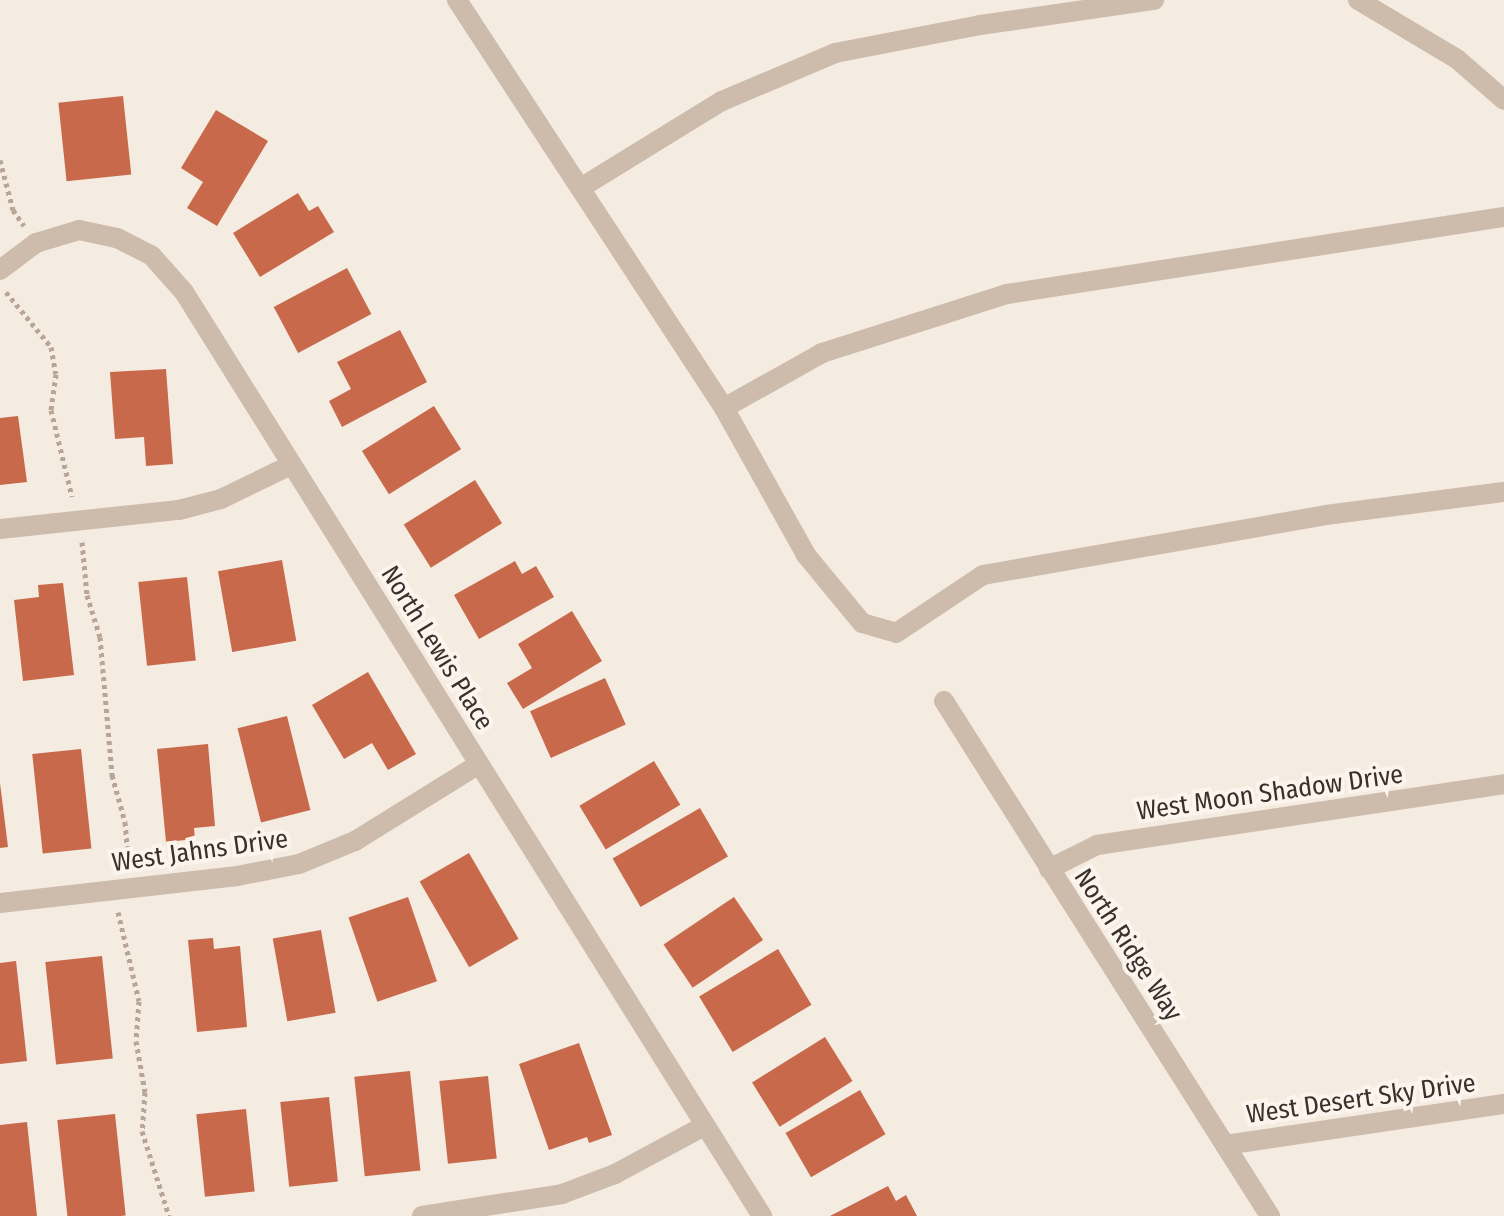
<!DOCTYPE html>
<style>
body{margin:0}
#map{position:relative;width:1504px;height:1216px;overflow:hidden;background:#f4ebe1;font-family:"Fira Sans Condensed",sans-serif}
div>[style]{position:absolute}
.building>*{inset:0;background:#c8694b;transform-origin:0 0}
.path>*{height:5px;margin-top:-2.5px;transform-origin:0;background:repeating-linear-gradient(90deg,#b9a596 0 4px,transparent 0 8px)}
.minor>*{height:20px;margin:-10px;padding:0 10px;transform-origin:10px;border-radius:10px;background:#cdbbac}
span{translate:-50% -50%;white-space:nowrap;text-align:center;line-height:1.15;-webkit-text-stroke:8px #fbf5ee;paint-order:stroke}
.street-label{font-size:26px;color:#3b302b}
</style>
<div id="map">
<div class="building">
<div style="left:123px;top:96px;width:79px;height:65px;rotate:84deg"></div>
<div style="clip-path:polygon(216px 110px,268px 141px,217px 226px,187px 208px,203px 182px,181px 168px)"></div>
<div style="clip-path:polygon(298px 193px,309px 211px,318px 206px,334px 232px,260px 277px,233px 233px)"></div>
<div style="left:347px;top:268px;width:52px;height:83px;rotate:62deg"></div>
<div style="clip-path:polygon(400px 330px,427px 382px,342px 427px,329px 401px,351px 389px,337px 362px)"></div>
<div style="clip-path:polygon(166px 369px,173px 464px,146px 466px,144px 437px,115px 439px,110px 372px)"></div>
<div style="left:434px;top:406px;width:51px;height:85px;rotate:58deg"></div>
<div style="clip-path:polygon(18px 416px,27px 482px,0 485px,0 418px)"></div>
<div style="left:475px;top:480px;width:51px;height:84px;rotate:58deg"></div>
<div style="left:282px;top:560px;width:82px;height:65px;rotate:80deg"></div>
<div style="clip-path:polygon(515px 561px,522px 574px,536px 566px,554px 597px,479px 639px,454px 595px)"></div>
<div style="left:187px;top:577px;width:84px;height:49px;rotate:84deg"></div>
<div style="clip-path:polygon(63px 583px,74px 675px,23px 681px,14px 600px,39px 597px,38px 585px)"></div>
<div style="clip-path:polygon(572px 611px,602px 661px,523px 709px,507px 683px,532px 668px,518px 644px)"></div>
<div style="clip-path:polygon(368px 672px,416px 754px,388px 770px,372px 743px,344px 759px,312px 705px)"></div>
<div style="left:605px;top:678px;width:51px;height:82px;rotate:66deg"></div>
<div style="left:287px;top:716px;width:97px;height:51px;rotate:76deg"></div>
<div style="clip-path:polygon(208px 744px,215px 826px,194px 828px,195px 839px,166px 842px,157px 749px)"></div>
<div style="left:81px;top:749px;width:100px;height:49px;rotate:84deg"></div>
<div style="left:654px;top:761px;width:51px;height:87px;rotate:59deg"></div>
<div style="clip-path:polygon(0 783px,8px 847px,0 848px)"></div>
<div style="left:700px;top:808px;width:56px;height:101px;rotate:60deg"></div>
<div style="left:469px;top:853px;width:99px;height:57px;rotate:60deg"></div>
<div style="left:408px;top:897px;width:89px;height:63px;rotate:71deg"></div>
<div style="left:734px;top:897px;width:52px;height:85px;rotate:56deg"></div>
<div style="left:321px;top:930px;width:84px;height:49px;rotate:80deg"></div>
<div style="clip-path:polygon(213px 938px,214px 949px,240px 946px,247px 1027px,197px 1032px,188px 940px)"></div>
<div style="left:778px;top:949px;width:65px;height:92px;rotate:59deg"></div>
<div style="left:102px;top:956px;width:103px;height:57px;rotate:84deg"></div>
<div style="clip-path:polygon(16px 961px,27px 1061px,0 1064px,0 963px)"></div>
<div style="left:825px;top:1037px;width:52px;height:86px;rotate:58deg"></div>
<div style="clip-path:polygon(579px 1043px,612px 1135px,589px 1143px,587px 1137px,549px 1150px,519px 1064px)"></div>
<div style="left:410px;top:1071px;width:100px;height:56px;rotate:84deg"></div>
<div style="left:488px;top:1076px;width:83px;height:49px;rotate:84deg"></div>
<div style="left:860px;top:1090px;width:51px;height:86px;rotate:60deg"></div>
<div style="left:329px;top:1097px;width:85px;height:49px;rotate:84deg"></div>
<div style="left:246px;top:1109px;width:83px;height:50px;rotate:84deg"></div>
<div style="left:115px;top:1114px;width:102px;height:58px;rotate:84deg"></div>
<div style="clip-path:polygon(27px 1122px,37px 1216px,0 1216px,0 1125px)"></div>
<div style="clip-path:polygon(888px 1186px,896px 1201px,906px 1195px,917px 1216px,830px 1216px)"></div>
</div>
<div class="path">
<div style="left:0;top:160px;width:52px;rotate:75.4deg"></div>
<div style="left:13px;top:210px;width:19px;rotate:55deg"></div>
<div style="left:6px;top:292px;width:71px;rotate:50.7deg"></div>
<div style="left:51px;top:347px;width:27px;rotate:80deg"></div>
<div style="left:56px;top:374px;width:36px;rotate:98deg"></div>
<div style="left:51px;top:410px;width:89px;rotate:76.4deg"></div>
<div style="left:82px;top:542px;width:53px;rotate:84.6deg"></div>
<div style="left:87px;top:595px;width:44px;rotate:72.8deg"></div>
<div style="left:100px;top:637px;width:139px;rotate:85deg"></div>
<div style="left:112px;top:775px;width:49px;rotate:74.5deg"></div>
<div style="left:125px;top:822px;width:45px;rotate:84.9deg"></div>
<div style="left:118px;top:912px;width:91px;rotate:76.7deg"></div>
<div style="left:139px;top:1001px;width:40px;rotate:94.3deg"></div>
<div style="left:136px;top:1041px;width:52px;rotate:80deg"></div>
<div style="left:145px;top:1092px;width:39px;rotate:94deg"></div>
<div style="left:142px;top:1131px;width:89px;rotate:72.4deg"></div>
</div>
<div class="minor">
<div style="left:457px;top:0;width:488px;rotate:56.8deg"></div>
<div style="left:724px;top:408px;width:168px;rotate:60.8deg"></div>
<div style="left:806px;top:555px;width:88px;rotate:50.5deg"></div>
<div style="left:862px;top:623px;width:35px;rotate:16deg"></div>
<div style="left:896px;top:633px;width:105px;rotate:-33.7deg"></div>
<div style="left:983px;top:575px;width:348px;rotate:-9.9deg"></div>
<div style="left:1326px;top:515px;width:179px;rotate:-7.4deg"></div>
<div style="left:1358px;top:0;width:115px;rotate:30.8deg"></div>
<div style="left:1457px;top:59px;width:62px;rotate:41.1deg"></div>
<div style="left:582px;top:187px;width:164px;rotate:-31.6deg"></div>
<div style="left:722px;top:101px;width:123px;rotate:-23deg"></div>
<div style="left:835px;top:53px;width:148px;rotate:-10.9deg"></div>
<div style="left:980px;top:25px;width:176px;rotate:-8.2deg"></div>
<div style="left:0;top:270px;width:45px;rotate:-36.9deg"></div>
<div style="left:36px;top:243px;width:45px;rotate:-16.8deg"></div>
<div style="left:79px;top:230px;width:39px;rotate:12deg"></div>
<div style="left:117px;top:238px;width:39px;rotate:27deg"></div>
<div style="left:152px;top:256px;width:48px;rotate:48.4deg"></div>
<div style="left:184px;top:292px;width:1090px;rotate:57.97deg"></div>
<div style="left:724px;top:408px;width:112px;rotate:-29.3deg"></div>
<div style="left:822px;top:353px;width:194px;rotate:-17.7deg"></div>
<div style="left:1007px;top:294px;width:503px;rotate:-8.81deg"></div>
<div style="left:0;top:529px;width:180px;rotate:-6.1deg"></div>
<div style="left:179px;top:510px;width:43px;rotate:-14.7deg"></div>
<div style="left:221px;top:499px;width:78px;rotate:-25.9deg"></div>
<div style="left:944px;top:701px;width:610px;rotate:57.67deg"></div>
<div style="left:1049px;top:869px;width:54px;rotate:-26.6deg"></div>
<div style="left:1097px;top:845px;width:412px;rotate:-8.5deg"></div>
<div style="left:0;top:903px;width:239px;rotate:-6.5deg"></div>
<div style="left:237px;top:876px;width:63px;rotate:-11deg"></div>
<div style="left:299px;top:864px;width:61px;rotate:-22.3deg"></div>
<div style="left:355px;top:841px;width:146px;rotate:-31.8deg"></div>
<div style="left:1225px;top:1145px;width:282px;rotate:-8.4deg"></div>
<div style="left:422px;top:1216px;width:142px;rotate:-8.9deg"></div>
<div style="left:562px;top:1194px;width:57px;rotate:-20.7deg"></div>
<div style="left:615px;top:1174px;width:101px;rotate:-28.3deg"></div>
</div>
<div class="street-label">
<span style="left:437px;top:648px;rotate:58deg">North Lewis Place</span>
<span style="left:1270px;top:793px;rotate:-8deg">West Moon Shadow Drive</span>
<span style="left:200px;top:851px;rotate:-8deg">West Jahns Drive</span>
<span style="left:1128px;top:945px;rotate:57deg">North Ridge Way</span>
<span style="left:1361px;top:1099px;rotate:-8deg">West Desert Sky Drive</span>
</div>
</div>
